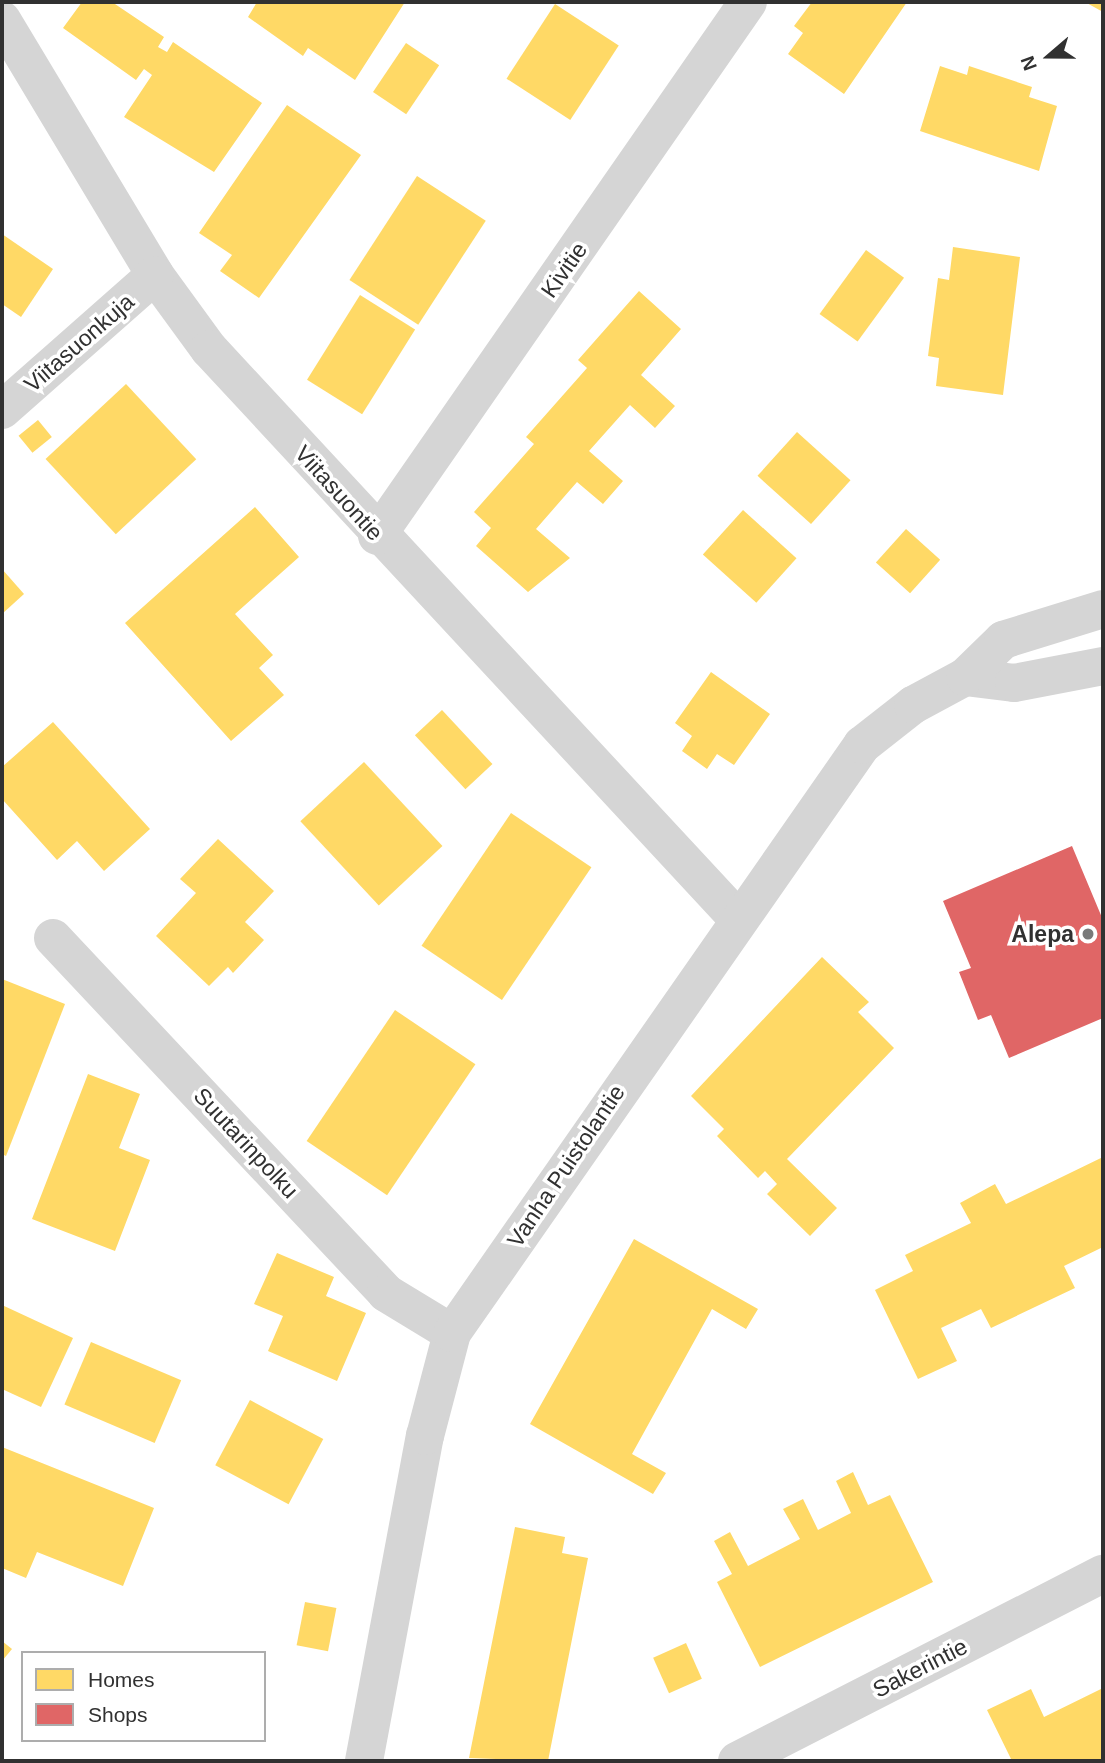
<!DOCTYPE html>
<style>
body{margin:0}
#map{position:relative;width:1105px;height:1763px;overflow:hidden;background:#fff;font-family:Helvetica,sans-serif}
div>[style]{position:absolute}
.homes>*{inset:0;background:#ffd966;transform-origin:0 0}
.shops>*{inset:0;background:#e06666}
.minor>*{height:38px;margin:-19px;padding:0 19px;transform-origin:19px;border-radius:19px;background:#d5d5d5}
.dots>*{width:19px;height:19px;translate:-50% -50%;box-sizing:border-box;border:4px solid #fff;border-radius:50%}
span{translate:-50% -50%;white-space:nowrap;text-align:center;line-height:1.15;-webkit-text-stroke:7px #fff;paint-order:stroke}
.street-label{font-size:23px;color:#313131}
.poi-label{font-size:23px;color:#313131;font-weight:700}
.right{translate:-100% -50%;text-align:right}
.frame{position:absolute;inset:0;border:4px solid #313131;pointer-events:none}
.legend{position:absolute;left:21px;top:1651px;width:245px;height:91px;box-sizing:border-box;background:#fff;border:2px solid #adadad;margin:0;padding:9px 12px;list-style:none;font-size:21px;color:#313131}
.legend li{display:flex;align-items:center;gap:14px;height:35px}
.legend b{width:35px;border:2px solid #adadad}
.north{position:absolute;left:1014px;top:21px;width:70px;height:70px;-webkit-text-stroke:5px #fff;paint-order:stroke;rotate:250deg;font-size:19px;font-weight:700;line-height:28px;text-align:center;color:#313131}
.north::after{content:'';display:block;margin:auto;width:24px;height:32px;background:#313131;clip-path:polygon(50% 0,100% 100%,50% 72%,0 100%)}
</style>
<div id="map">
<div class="homes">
<div style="clip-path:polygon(82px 2px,112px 2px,164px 37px,158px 47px,167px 52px,173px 42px,262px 103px,214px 172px,124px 117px,152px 75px,144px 69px,136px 80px,63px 28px)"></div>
<div style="clip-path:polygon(257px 2px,405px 2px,355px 80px,308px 48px,303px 56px,248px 17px)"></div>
<div style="clip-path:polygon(812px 2px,907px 2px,844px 94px,788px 54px,803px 33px,794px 26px)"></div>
<div style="clip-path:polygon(1085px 2px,1103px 2px,1103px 12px)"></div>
<div style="left:555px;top:4px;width:76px;height:89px;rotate:33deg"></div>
<div style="left:406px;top:43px;width:40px;height:59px;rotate:34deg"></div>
<div style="clip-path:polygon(940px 66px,967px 75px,969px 66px,1032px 87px,1029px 97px,1057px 106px,1039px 171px,920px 131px)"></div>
<div style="clip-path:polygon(287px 105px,361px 155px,259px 298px,220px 271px,232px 255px,199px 233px)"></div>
<div style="left:417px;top:176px;width:82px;height:124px;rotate:33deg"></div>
<div style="clip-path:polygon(2px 234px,53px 269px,21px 317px,2px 304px)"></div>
<div style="clip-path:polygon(953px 247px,1020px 257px,1003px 395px,936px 386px,939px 358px,928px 356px,938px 278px,949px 280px)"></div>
<div style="left:866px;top:250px;width:47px;height:79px;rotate:36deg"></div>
<div style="clip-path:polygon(639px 291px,681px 329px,641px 375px,675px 406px,655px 428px,630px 405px,589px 451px,623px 481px,603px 504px,577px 482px,536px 529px,570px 558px,528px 592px,476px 546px,491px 528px,474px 512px,534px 444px,526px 437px,587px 368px,578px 360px)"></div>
<div style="left:360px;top:295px;width:65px;height:100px;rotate:32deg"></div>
<div style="left:126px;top:384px;width:103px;height:110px;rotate:47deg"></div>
<div style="left:38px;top:420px;width:22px;height:25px;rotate:51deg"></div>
<div style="left:797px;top:432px;width:72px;height:59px;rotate:42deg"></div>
<div style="clip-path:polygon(255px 507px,299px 557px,235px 614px,273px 655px,259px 668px,284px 695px,231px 741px,125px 623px)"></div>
<div style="left:743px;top:510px;width:72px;height:60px;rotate:42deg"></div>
<div style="left:906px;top:529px;width:46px;height:45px;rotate:42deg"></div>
<div style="clip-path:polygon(2px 569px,24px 594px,2px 614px)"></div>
<div style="clip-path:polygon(711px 672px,770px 714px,734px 765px,717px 754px,707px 769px,682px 751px,692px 736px,675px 723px)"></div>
<div style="left:442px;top:710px;width:74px;height:37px;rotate:47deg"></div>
<div style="clip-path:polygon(53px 722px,150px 829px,104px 871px,77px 841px,57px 860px,2px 799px,2px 767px)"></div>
<div style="left:364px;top:762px;width:115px;height:87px;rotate:47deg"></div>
<div style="left:511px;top:813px;width:97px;height:160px;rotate:34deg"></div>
<div style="clip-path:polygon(218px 839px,274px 891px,245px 922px,264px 940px,233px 973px,228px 967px,209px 986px,156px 936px,196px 893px,180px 879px)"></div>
<div style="clip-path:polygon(822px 957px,869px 1002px,858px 1012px,894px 1048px,787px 1159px,837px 1208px,810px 1236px,767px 1194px,777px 1184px,765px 1171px,758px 1178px,717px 1136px,724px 1129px,691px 1096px)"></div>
<div style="clip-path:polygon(2px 979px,65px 1004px,6px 1156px,2px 1154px)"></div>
<div style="left:395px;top:1010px;width:97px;height:158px;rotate:34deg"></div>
<div style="clip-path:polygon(88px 1074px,140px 1094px,119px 1148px,150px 1160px,115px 1251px,32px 1219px)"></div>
<div style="clip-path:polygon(1103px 1157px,1103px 1247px,1064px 1266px,1075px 1288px,991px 1328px,981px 1309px,941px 1328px,957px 1361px,918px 1379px,875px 1290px,913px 1271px,905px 1255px,971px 1223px,960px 1203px,995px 1184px,1006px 1204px)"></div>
<div style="clip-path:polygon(634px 1239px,758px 1309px,746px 1329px,712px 1309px,632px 1454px,666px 1473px,653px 1494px,530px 1424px)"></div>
<div style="clip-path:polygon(277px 1253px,334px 1277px,326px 1296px,366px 1313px,337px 1381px,268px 1351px,283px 1316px,254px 1304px)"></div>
<div style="clip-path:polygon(2px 1305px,73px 1338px,41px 1407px,2px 1389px)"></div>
<div style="left:91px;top:1342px;width:98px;height:68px;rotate:23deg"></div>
<div style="left:250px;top:1400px;width:83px;height:74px;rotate:28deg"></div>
<div style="clip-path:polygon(2px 1447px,154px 1508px,123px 1586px,37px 1552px,26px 1578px,2px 1568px)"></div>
<div style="clip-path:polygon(853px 1472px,868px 1505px,890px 1495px,933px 1582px,760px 1667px,717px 1582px,732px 1574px,714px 1541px,730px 1532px,748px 1566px,800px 1539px,783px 1509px,803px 1499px,818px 1530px,851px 1513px,836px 1481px)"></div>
<div style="clip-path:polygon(515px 1527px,565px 1537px,562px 1553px,588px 1558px,548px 1761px,469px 1758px)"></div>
<div style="left:305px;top:1602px;width:32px;height:44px;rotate:11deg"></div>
<div style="clip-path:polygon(2px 1641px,12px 1649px,2px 1661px)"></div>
<div style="left:686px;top:1643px;width:39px;height:36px;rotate:66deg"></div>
<div style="clip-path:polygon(1103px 1688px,1103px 1761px,1012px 1761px,987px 1710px,1031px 1689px,1044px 1717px)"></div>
</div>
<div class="shops">
<div style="clip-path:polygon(1072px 846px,1103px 920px,1103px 1018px,1009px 1058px,991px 1015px,978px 1020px,959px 972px,971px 968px,943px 901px)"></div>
</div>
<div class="minor">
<div style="left:2px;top:20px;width:297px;rotate:59deg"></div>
<div style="left:155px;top:275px;width:92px;rotate:53.9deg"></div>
<div style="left:209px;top:349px;width:778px;rotate:47.14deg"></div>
<div style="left:2px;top:410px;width:204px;rotate:-41.4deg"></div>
<div style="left:377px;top:536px;width:650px;rotate:-55.21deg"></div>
<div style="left:965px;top:677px;width:49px;rotate:7deg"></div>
<div style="left:1014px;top:683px;width:91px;rotate:-10.8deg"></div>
<div style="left:53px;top:938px;width:487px;rotate:46.8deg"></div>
<div style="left:386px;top:1293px;width:77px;rotate:31.2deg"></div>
<div style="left:364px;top:1761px;width:331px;rotate:-79.4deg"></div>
<div style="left:425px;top:1436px;width:106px;rotate:-75.3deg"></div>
<div style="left:452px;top:1333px;width:717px;rotate:-55.11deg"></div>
<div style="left:862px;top:745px;width:65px;rotate:-38.1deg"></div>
<div style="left:913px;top:705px;width:59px;rotate:-28.3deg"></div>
<div style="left:965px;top:677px;width:53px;rotate:-44.2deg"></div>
<div style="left:1003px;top:640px;width:105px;rotate:-17.2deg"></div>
<div style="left:737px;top:1761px;width:411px;rotate:-27.1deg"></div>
</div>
<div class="dots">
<div style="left:1088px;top:934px;background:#797979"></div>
</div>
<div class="street-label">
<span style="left:564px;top:270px;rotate:-55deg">Kivitie</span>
<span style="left:79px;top:343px;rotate:-41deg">Viitasuonkuja</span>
<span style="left:339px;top:493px;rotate:48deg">Viitasuontie</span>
<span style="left:246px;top:1143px;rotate:47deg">Suutarinpolku</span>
<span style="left:566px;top:1166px;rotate:-56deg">Vanha Puistolantie</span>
<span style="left:920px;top:1668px;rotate:-27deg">Sakerintie</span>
</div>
<div class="poi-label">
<span class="right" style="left:1074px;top:934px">Alepa</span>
</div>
<div class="frame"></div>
<ul class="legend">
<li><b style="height:19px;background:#ffd966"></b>Homes</li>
<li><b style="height:19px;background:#e06666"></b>Shops</li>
</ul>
<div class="north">N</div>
</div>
